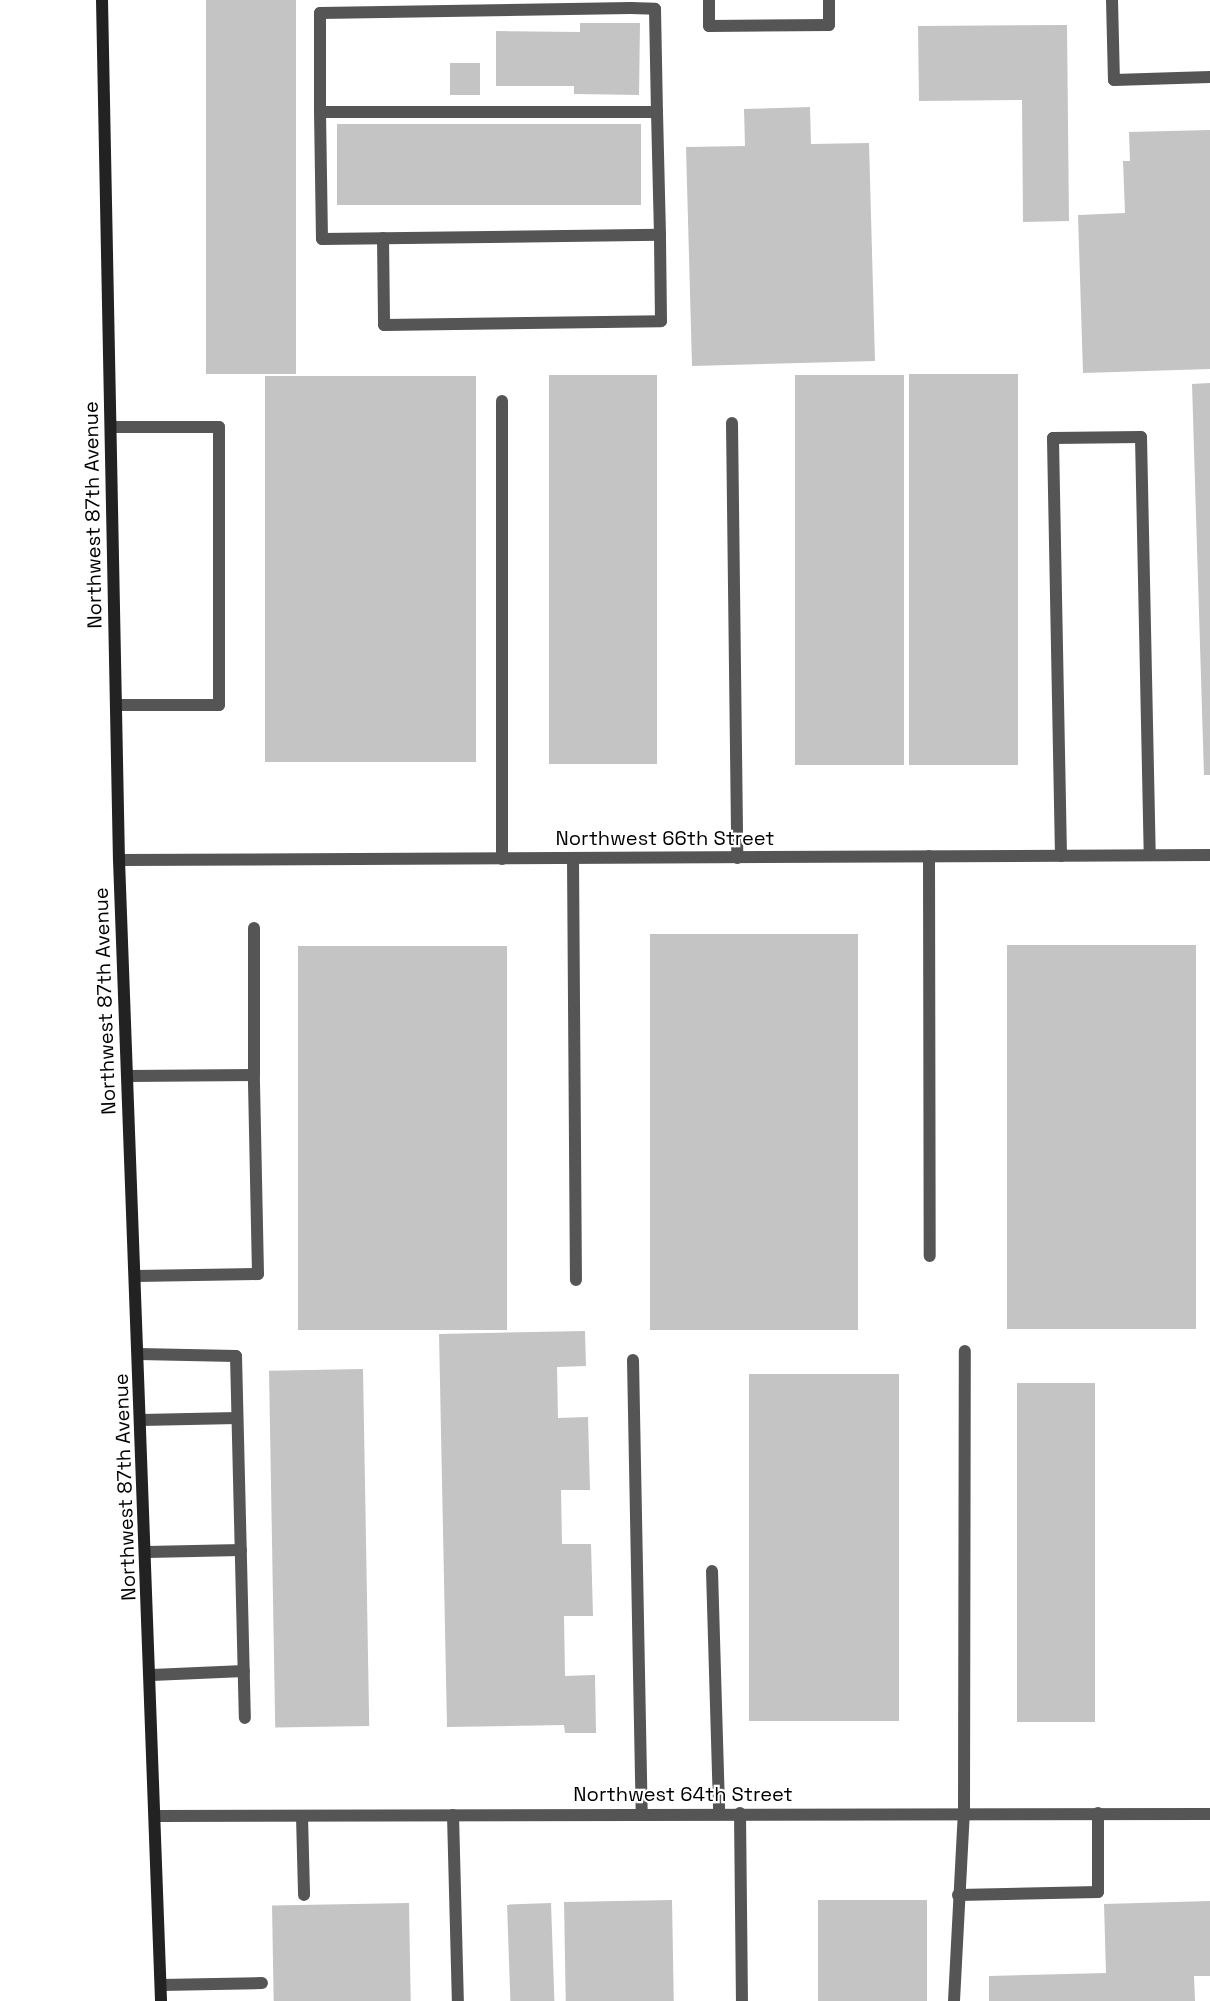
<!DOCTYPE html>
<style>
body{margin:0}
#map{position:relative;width:1210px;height:2001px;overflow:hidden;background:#fff;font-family:"Space Grotesk",sans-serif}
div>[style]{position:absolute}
.building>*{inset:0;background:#c4c4c4;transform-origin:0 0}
.service>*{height:12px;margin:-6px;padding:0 6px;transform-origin:6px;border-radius:6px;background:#555}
.minor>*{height:12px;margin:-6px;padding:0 6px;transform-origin:6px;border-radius:6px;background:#555}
.secondary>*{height:12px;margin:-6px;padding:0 6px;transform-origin:6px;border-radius:6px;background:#222}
span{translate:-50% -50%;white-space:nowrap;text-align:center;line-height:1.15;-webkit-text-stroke:4.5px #fff;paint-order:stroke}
.street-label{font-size:20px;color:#000}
</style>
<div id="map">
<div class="building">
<div style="left:206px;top:0;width:90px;height:374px"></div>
<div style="clip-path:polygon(580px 23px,640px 23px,639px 95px,574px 94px,574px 86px,496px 86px,496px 31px,580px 32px)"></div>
<div style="clip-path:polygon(1067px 25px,1069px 221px,1023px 222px,1022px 100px,919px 101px,918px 26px)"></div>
<div style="left:450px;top:63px;width:30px;height:32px"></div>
<div style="clip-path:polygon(810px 107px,811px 144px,869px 143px,875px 361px,692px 366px,686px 147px,745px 146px,744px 109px)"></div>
<div style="left:337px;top:124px;width:304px;height:81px"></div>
<div style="clip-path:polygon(1210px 130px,1210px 369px,1083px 373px,1078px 215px,1125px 213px,1123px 161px,1130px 161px,1129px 132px)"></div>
<div style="left:909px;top:374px;width:109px;height:391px"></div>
<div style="left:549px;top:375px;width:108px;height:389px"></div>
<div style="left:795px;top:375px;width:109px;height:390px"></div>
<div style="left:265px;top:376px;width:211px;height:386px"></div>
<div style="clip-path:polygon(1210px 383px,1210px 775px,1204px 775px,1192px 384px)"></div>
<div style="left:650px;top:934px;width:208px;height:396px"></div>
<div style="left:1007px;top:945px;width:189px;height:384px"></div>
<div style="left:298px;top:946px;width:209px;height:384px"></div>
<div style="clip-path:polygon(585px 1331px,586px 1366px,557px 1367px,558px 1418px,588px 1417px,590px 1490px,561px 1490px,562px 1544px,591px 1544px,593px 1616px,564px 1616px,565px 1676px,595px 1675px,596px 1733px,565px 1733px,564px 1725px,447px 1727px,439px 1334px)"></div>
<div style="left:363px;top:1369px;width:357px;height:94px;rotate:89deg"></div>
<div style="left:749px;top:1374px;width:150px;height:347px"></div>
<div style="left:1017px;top:1383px;width:78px;height:339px"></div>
<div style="left:672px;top:1900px;width:101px;height:108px;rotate:89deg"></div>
<div style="left:927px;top:1900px;width:101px;height:109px;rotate:90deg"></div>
<div style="clip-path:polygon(1210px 1901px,1210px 1976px,1194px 1976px,1195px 2001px,989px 2001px,989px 1976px,1106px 1973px,1104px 1904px)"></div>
<div style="left:409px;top:1903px;width:98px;height:137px;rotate:89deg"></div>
<div style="left:551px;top:1903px;width:98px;height:44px;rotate:88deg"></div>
</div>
<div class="service">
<div style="left:709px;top:0;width:26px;rotate:90deg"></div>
<div style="left:709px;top:26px;width:120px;rotate:-0.5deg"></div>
<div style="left:829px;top:25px;width:25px;rotate:-90deg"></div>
<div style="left:1112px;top:0;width:80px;rotate:88.6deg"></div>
<div style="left:1114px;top:80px;width:96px;rotate:-1.8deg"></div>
<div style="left:631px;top:8px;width:24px;rotate:2deg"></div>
<div style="left:655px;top:9px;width:103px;rotate:88.9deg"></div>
<div style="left:657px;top:112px;width:337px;rotate:180deg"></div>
<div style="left:320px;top:112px;width:99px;rotate:-90deg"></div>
<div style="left:320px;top:13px;width:311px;rotate:-0.9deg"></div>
<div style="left:320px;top:112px;width:127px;rotate:89.1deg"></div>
<div style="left:322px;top:239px;width:338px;rotate:-0.7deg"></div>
<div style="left:660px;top:235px;width:123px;rotate:-91.4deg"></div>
<div style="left:383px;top:238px;width:87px;rotate:89.3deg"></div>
<div style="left:384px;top:325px;width:277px;rotate:-0.8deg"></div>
<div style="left:661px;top:321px;width:86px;rotate:-90.7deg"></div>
<div style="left:502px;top:401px;width:458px;rotate:90deg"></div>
<div style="left:732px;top:423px;width:435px;rotate:89.3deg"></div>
<div style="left:111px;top:427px;width:108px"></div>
<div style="left:219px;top:427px;width:278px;rotate:90deg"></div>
<div style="left:219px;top:705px;width:103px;rotate:180deg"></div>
<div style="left:929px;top:856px;width:400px;rotate:89.9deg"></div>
<div style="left:1061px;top:856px;width:418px;rotate:-91.1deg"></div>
<div style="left:1053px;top:438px;width:88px;rotate:-0.7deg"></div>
<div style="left:1141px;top:437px;width:418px;rotate:88.8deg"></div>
<div style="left:573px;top:858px;width:422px;rotate:89.6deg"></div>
<div style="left:128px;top:1076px;width:126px;rotate:-0.5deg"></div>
<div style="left:254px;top:1075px;width:147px;rotate:-90deg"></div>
<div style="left:136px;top:1276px;width:122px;rotate:-0.9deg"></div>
<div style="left:258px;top:1274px;width:199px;rotate:-91.2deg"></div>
<div style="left:139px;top:1354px;width:97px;rotate:1.2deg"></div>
<div style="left:236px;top:1356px;width:362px;rotate:88.6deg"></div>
<div style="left:633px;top:1360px;width:454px;rotate:88.9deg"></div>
<div style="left:141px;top:1420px;width:96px;rotate:-1.2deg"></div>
<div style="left:147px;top:1552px;width:94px;rotate:-1.2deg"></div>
<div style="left:712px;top:1571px;width:242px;rotate:88.3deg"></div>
<div style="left:152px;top:1675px;width:92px;rotate:-2.5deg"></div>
<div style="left:740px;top:1813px;width:188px;rotate:89.4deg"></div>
<div style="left:453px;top:1815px;width:186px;rotate:88.5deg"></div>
<div style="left:302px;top:1816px;width:79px;rotate:88.5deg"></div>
<div style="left:958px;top:1895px;width:140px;rotate:-1.2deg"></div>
<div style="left:1098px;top:1892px;width:79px;rotate:-90deg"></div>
<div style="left:161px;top:1985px;width:101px;rotate:-1.1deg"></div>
<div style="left:954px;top:2001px;width:188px;rotate:-87deg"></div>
<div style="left:964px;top:1813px;width:462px;rotate:-89.9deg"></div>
</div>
<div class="minor">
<div style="left:119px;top:860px;width:1091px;rotate:-0.26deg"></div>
<div style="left:157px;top:1816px;width:1053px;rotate:-0.11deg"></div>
</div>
<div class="secondary">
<div style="left:102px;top:0;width:860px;rotate:88.87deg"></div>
<div style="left:119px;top:860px;width:1142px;rotate:87.89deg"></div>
</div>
<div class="street-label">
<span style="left:93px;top:515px;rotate:-91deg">Northwest 87th Avenue</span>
<span style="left:665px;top:838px">Northwest 66th Street</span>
<span style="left:105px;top:1001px;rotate:-92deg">Northwest 87th Avenue</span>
<span style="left:125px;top:1487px;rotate:-92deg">Northwest 87th Avenue</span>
<span style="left:683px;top:1794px">Northwest 64th Street</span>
</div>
</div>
